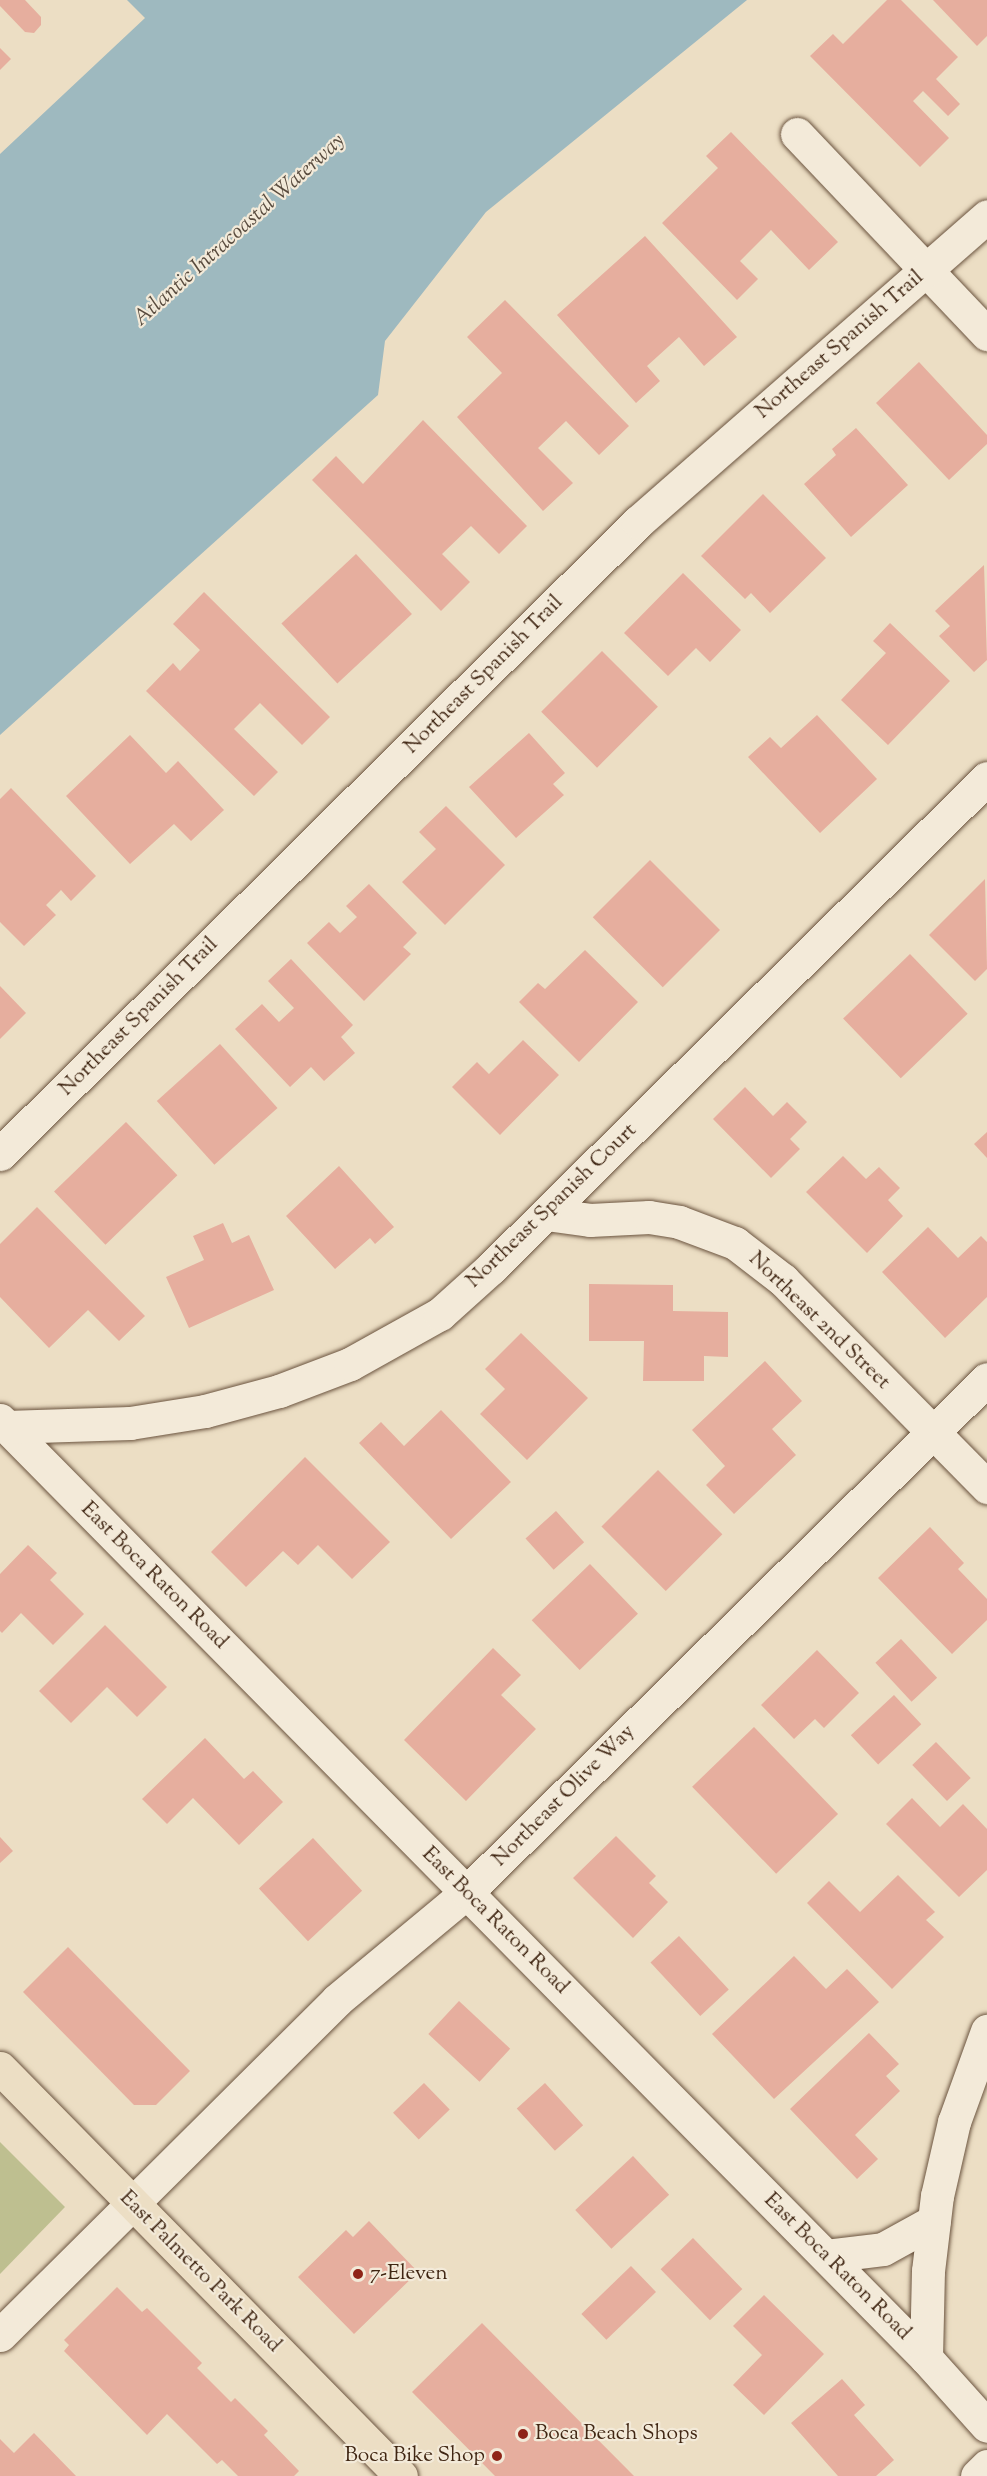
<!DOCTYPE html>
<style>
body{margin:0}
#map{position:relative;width:987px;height:2476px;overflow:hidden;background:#ecdec4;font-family:"Sorts Mill Goudy",serif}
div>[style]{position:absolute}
.green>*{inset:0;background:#bebf90}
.water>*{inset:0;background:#9eb9bf}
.building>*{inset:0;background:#e6ae9e;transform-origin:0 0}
.roads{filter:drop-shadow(0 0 2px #6b543f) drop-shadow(0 0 2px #6b543f)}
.minor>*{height:33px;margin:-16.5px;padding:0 16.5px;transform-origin:16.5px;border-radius:16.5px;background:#f3ead9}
.major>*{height:33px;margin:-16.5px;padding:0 16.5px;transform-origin:16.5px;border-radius:16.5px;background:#ecdec4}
.dots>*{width:16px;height:16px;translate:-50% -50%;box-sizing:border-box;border:3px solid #f3ead9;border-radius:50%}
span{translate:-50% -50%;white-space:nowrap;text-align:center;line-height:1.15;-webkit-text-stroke:4.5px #f3ead9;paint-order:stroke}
.street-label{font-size:21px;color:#402613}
.poi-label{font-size:21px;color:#402613}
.left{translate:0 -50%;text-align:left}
.right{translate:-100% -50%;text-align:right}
.water-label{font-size:22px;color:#584b3e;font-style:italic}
</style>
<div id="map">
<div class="green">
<div style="clip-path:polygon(0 2142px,65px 2207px,0 2274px)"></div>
</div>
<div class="water">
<div style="clip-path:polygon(127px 0,747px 0,486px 212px,385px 341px,378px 395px,0 735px,0 154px,145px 18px)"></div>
</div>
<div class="building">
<div style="clip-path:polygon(0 0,25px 0,41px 17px,41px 25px,34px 33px,25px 32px,0 6px)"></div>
<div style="clip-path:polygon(887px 0,901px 0,958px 57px,936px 79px,960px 104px,948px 116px,923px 91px,913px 101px,949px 138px,920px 167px,810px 56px,833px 34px,843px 44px)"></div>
<div style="clip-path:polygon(933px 0,987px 0,987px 36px,977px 46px)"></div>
<div style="clip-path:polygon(0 48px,11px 59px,0 70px)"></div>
<div style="clip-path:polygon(731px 132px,838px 242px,809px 270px,771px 230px,740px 261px,758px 279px,737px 300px,662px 223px,718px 168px,706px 156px)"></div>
<div style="clip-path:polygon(645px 236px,737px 337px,704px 366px,679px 337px,647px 366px,660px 381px,636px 403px,557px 315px)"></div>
<div style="clip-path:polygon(505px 300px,629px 426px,599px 455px,566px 421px,538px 448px,573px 483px,543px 511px,457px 417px,502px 373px,467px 337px)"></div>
<div style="clip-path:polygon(919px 362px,987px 435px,987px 444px,949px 480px,876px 403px)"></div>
<div style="clip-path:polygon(423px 420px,527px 526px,499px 554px,471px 526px,442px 554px,470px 582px,441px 611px,312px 480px,336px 456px,363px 484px)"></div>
<div style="clip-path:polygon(856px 428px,908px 485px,851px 537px,804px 484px,836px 455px,832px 449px)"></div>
<div style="clip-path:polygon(763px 494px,826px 558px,770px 613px,751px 593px,745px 599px,701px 556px)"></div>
<div style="left:356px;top:554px;width:82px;height:102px;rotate:47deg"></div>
<div style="clip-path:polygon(984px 565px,987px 660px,974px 672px,939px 636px,950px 626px,935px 611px)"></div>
<div style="clip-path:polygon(683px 573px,741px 630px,710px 662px,696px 648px,668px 676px,624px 633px)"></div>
<div style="clip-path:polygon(204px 592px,330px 717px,302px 745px,260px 703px,234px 729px,278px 772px,254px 796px,146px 691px,173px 663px,180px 671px,200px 650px,173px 624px)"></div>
<div style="clip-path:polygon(890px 623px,950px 681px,888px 745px,841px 700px,886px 653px,873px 641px)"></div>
<div style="left:602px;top:651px;width:79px;height:86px;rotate:45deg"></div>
<div style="clip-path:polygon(817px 715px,877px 779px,820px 833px,748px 757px,770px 737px,781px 748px)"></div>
<div style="clip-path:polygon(529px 733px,565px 773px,553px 784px,564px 795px,516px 838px,469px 787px)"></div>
<div style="clip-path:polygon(130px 735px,166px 773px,178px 761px,224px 810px,191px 841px,174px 824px,130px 864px,66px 796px)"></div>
<div style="clip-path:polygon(11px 788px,96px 876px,71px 901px,61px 890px,46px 905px,56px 915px,24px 946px,0 922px,0 799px)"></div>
<div style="clip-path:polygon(446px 806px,505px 865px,445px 925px,402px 882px,436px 849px,419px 832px)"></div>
<div style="left:650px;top:860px;width:99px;height:81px;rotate:45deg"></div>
<div style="clip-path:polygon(985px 879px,987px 969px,975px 981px,929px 935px)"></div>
<div style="clip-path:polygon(369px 884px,417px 933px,403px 947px,411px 954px,364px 1001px,307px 943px,329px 922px,340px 933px,357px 917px,346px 906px)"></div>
<div style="clip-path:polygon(585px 950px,638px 1002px,579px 1062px,519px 1002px,538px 983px,545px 989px)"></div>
<div style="left:910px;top:954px;width:83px;height:93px;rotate:46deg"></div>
<div style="clip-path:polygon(291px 959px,353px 1025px,341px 1037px,355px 1053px,324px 1081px,311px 1067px,290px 1087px,235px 1029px,262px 1004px,279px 1022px,294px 1008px,268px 981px)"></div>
<div style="clip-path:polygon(0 986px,26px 1013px,0 1039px)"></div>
<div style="clip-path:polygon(523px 1040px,559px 1075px,500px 1135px,452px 1087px,477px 1062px,489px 1074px)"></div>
<div style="left:220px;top:1044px;width:86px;height:85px;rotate:48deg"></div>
<div style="clip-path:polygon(745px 1087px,773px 1116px,787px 1102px,807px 1122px,790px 1139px,800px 1149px,771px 1178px,713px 1119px)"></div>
<div style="left:126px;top:1122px;width:74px;height:100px;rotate:46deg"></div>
<div style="clip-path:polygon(987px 1132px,987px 1158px,974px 1144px)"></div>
<div style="clip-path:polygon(843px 1156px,866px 1179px,879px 1167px,900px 1188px,888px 1200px,903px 1216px,867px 1253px,806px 1192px)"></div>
<div style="clip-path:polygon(339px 1166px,394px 1227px,375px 1244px,370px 1238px,335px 1269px,286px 1216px)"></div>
<div style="clip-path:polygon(37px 1207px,145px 1316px,119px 1341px,88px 1310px,49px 1348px,0 1297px,0 1244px)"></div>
<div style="clip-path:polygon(223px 1223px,232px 1243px,249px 1235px,274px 1290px,189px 1328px,166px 1277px,204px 1260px,193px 1236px)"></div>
<div style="clip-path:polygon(928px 1227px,958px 1258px,981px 1236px,987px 1242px,987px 1297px,945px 1338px,882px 1272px)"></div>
<div style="clip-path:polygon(589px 1284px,673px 1285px,673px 1311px,728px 1312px,728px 1357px,704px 1356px,704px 1381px,643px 1381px,644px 1341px,589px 1341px)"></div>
<div style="clip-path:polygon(521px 1333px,588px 1398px,527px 1460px,480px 1414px,505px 1389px,485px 1369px)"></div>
<div style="clip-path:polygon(765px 1361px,802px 1401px,772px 1429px,796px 1455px,734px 1514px,706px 1485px,725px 1466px,692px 1430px)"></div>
<div style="clip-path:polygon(441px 1410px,511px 1482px,451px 1539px,359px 1443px,381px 1422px,404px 1446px)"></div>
<div style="clip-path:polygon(305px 1457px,390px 1542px,352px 1579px,318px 1545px,298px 1565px,283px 1551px,246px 1587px,211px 1552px)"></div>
<div style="left:658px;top:1470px;width:91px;height:80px;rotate:45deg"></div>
<div style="left:556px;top:1511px;width:42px;height:41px;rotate:48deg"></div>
<div style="clip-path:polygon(930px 1527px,964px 1563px,958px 1569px,987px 1599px,987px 1620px,952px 1654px,878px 1578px)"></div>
<div style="clip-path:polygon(28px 1545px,57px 1573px,50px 1580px,84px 1614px,53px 1645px,21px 1613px,2px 1633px,0 1631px,0 1574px)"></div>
<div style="left:590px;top:1564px;width:69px;height:81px;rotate:46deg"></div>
<div style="clip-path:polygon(105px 1625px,167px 1687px,137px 1717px,107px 1687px,71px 1723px,39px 1691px)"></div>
<div style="left:901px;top:1639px;width:53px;height:35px;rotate:47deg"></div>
<div style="clip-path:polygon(493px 1648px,521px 1675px,501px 1695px,536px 1729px,466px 1801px,404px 1740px)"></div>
<div style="clip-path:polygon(817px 1650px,859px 1693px,824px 1728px,815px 1719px,794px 1739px,761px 1705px)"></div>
<div style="left:894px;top:1695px;width:40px;height:59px;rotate:47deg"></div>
<div style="left:754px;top:1727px;width:121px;height:86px;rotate:46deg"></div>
<div style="clip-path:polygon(205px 1738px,244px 1779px,253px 1771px,283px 1802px,239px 1845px,193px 1798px,167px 1824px,142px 1799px)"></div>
<div style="left:936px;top:1742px;width:50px;height:33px;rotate:46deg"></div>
<div style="clip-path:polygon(912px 1798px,940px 1827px,963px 1804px,987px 1829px,987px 1870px,959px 1897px,886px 1824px)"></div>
<div style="clip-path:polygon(616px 1836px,656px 1876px,649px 1883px,668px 1902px,633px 1938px,573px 1878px)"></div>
<div style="clip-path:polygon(0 1837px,13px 1851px,0 1863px)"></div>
<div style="left:313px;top:1838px;width:72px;height:74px;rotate:47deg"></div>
<div style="clip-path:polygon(898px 1875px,935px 1912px,926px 1920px,944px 1937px,892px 1989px,807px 1903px,829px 1881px,860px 1912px)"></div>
<div style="left:679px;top:1936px;width:73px;height:39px;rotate:47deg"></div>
<div style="clip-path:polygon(68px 1947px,190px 2071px,156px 2105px,134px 2105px,23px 1992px)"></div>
<div style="clip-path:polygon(794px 1956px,826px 1989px,847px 1969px,879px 2002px,774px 2099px,712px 2034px)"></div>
<div style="left:459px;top:2001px;width:70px;height:45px;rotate:43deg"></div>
<div style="clip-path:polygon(869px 2033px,899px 2064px,886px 2076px,900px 2091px,855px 2135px,878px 2159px,857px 2179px,790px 2109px)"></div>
<div style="left:424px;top:2083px;width:37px;height:43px;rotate:46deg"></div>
<div style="left:545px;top:2083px;width:57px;height:38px;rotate:48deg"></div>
<div style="left:633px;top:2156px;width:53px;height:79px;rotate:47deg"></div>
<div style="clip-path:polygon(369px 2221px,418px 2272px,354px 2334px,298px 2277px,346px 2230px,353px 2237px)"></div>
<div style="left:693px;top:2238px;width:71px;height:45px;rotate:46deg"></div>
<div style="left:631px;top:2266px;width:36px;height:69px;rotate:46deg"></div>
<div style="clip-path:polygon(117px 2287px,142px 2312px,147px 2308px,202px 2363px,197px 2368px,231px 2402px,235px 2398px,268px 2431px,264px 2435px,299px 2471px,294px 2476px,238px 2476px,222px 2460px,217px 2464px,167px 2414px,147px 2435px,64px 2351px,69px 2345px,64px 2340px)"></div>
<div style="clip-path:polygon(764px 2295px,824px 2354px,764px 2415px,733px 2385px,762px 2355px,733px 2326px)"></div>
<div style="clip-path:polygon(482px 2323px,634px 2476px,495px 2476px,412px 2392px)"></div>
<div style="clip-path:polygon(842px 2379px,865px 2405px,854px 2415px,894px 2460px,876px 2476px,838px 2476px,791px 2423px)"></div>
<div style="clip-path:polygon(34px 2433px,76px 2476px,0 2476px,0 2439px,14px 2453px)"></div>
</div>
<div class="roads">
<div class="minor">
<div style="left:797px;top:134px;width:276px;rotate:46.5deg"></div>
<div style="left:0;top:1154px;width:898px;rotate:-44.73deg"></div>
<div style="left:638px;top:522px;width:464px;rotate:-41.2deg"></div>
<div style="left:546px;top:1214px;width:44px;rotate:7.8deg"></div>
<div style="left:590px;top:1220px;width:59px;rotate:-2.9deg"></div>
<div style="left:649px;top:1217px;width:30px;rotate:9deg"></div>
<div style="left:679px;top:1222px;width:60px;rotate:20.6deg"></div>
<div style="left:735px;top:1243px;width:61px;rotate:37.6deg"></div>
<div style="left:783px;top:1280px;width:291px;rotate:45.4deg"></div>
<div style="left:0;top:1420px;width:1318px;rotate:45.37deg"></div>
<div style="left:926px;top:2358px;width:91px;rotate:48.1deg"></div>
<div style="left:6px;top:1427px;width:124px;rotate:-1.8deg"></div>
<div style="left:130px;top:1423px;width:76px;rotate:-9.1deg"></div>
<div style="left:205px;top:1411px;width:77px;rotate:-15.1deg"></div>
<div style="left:279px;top:1391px;width:76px;rotate:-20.8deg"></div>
<div style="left:350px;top:1364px;width:103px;rotate:-29.1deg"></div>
<div style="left:440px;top:1314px;width:69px;rotate:-42deg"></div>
<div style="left:491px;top:1268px;width:697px;rotate:-44.65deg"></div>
<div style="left:826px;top:2256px;width:57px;rotate:-7deg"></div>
<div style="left:883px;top:2249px;width:58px;rotate:-28.8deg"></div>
<div style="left:0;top:2335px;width:475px;rotate:-44.8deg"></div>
<div style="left:337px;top:2000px;width:169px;rotate:-39.7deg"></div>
<div style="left:467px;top:1892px;width:730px;rotate:-44.61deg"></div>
<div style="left:926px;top:2358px;width:87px;rotate:-88.7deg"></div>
<div style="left:928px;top:2271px;width:76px;rotate:-83.2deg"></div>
<div style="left:937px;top:2196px;width:76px;rotate:-77.1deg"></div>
<div style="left:954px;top:2122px;width:97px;rotate:-70.1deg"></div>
<div style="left:977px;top:2476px;width:14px;rotate:-45deg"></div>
</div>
<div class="major">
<div style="left:0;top:2068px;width:572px;rotate:45.5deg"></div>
</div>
</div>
<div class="dots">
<div style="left:358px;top:2274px;background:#8f2418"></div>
<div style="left:523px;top:2434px;background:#8f2418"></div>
<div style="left:497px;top:2456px;background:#8f2418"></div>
</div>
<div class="street-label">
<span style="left:840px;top:345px;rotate:-41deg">Northeast Spanish Trail</span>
<span style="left:484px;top:675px;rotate:-45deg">Northeast Spanish Trail</span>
<span style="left:139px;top:1017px;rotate:-45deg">Northeast Spanish Trail</span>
<span style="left:552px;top:1206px;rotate:-44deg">Northeast Spanish Court</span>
<span style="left:819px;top:1321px;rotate:44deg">Northeast 2nd Street</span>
<span style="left:154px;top:1576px;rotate:45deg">East Boca Raton Road</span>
<span style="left:564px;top:1796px;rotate:-45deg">Northeast Olive Way</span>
<span style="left:495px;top:1921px;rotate:45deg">East Boca Raton Road</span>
<span style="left:837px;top:2267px;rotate:45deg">East Boca Raton Road</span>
<span style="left:200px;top:2272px;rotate:45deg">East Palmetto Park Road</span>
</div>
<div class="poi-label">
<span class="left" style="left:370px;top:2274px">7-Eleven</span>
<span class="left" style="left:535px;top:2434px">Boca Beach Shops</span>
<span class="right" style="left:485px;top:2456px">Boca Bike Shop</span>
</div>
<div class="water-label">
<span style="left:240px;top:231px;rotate:-42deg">Atlantic Intracoastal Waterway</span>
</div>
</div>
